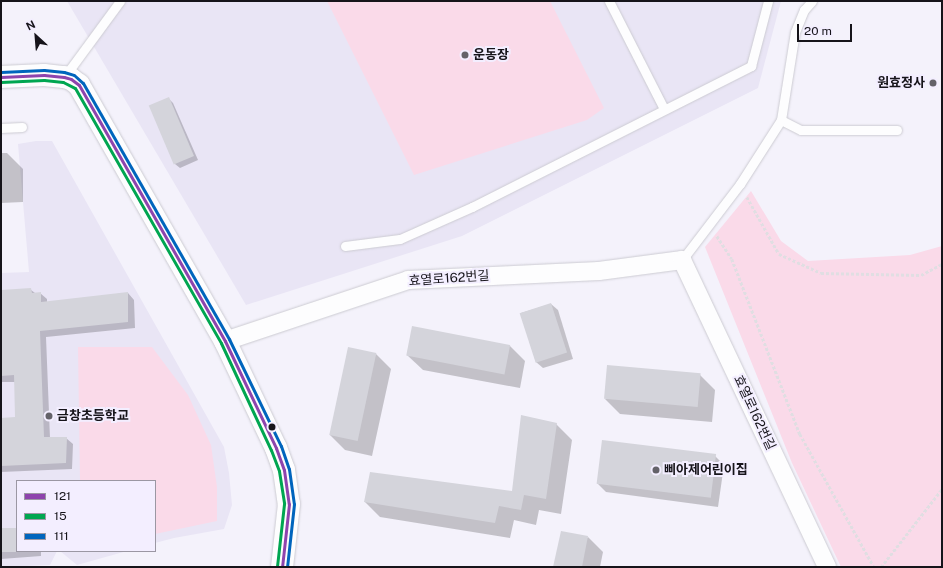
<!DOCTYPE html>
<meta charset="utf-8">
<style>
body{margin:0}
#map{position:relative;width:943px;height:568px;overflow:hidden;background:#f4f2fb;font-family:"Public Sans","Noto Sans KR",sans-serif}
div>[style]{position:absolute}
.built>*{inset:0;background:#e9e5f5}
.green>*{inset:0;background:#fadae9}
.shadow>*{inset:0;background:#0003}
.building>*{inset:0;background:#d4d4db;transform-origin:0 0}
.path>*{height:2.5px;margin-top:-1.25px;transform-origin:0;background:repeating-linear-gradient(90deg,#e0dee2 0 3px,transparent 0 5px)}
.roads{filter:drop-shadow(0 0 1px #cccbd2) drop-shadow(0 0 1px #cccbd2)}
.lane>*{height:9px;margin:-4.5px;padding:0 4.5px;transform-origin:4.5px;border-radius:4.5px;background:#fdfdfe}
.street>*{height:18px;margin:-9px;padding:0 9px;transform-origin:9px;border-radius:9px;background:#fdfdfe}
.secondary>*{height:22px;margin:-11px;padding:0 11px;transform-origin:11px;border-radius:11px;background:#fdfdfe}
.bus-1>*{height:3px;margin:-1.5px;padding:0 1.5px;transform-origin:1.5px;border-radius:1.5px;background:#8e44ad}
.bus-2>*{height:3px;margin:-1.5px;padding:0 1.5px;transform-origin:1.5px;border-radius:1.5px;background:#00a651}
.bus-3>*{height:3px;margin:-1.5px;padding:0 1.5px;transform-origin:1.5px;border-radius:1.5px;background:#0065bd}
.dots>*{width:11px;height:11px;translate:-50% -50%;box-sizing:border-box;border:2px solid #f3eeff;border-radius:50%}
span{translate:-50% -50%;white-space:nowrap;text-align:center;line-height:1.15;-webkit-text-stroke:4px #f3eeff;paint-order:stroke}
.poi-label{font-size:13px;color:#16141a;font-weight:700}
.left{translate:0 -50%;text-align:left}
.right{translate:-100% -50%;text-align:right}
.street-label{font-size:13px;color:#16141a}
.frame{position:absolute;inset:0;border:2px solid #16141a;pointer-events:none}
.legend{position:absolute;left:16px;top:480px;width:140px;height:72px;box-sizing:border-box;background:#f3eeff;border:1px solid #9b97a3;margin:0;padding:5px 7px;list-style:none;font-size:12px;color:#16141a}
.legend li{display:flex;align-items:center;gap:8px;height:20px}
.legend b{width:20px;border:1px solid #9b97a3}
.north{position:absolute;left:16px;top:16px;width:40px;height:40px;-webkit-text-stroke:3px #f3eeff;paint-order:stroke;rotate:334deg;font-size:11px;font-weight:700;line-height:16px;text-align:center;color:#16141a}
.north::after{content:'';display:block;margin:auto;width:14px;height:18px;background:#16141a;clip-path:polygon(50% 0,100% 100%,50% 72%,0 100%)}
.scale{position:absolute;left:797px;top:24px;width:55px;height:18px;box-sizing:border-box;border:2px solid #16141a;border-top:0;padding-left:5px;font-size:12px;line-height:14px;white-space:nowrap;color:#16141a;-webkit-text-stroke:3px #f3eeff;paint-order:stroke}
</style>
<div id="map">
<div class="built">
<div style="clip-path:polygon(67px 1px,781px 1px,758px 88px,462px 236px,246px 305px)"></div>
<div style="clip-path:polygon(36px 141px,52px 141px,224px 447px,229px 473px,232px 505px,224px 529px,174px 538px,155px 543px,155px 481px,17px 481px,17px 551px,57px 551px,50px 565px,1px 567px,1px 273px,29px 272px,18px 144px)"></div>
<div style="clip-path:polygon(60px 551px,127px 551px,77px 565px)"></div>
</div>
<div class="green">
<div style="clip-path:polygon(327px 1px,550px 1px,604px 108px,587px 120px,414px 175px)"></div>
<div style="clip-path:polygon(751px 191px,781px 241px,808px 261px,910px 255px,942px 246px,942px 567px,841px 567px,792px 463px,705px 247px)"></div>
<div style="clip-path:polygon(78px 347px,152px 347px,188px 395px,211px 445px,217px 487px,217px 521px,155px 534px,155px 481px,80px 481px)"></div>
</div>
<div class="shadow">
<div style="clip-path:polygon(168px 98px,173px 103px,198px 160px,180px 168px,175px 164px)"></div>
<div style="clip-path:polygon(1px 153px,7px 153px,23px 169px,23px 202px,1px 203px)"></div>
<div style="clip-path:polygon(31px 290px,35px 293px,40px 293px,47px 299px,47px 303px,128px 293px,134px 300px,135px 328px,46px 337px,50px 438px,66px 438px,73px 444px,72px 469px,1px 472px,1px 419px,16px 418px,15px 382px,1px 382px,1px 291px)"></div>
<div style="clip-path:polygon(551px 304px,558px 310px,573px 359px,543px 368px,536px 362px,521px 313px)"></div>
<div style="clip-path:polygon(510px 346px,525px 361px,520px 388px,423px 370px,407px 355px)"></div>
<div style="clip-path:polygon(376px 354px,391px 369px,372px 456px,345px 450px,330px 435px)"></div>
<div style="clip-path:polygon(700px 375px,715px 390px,712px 422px,620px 414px,605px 399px)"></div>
<div style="clip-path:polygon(556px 424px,572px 440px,561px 514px,539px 510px,536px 525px,514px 520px,510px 538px,380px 517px,365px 502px,513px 492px)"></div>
<div style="clip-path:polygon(715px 456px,724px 465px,718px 507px,606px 492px,597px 483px)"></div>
<div style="clip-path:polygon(17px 529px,17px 551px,41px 551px,41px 556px,1px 559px,1px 531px)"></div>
<div style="clip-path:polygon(588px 537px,603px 552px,600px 567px,554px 567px)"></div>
</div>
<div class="building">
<div style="left:169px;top:97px;width:64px;height:22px;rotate:67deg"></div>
<div style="clip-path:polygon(31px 288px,32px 293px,41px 292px,41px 302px,128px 292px,128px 322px,40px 331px,44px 437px,67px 437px,66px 463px,1px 466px,1px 418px,15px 417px,14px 375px,1px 376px,1px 290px)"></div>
<div style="left:551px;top:303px;width:52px;height:33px;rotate:72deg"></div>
<div style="left:412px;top:326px;width:100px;height:30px;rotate:11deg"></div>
<div style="left:348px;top:347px;width:29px;height:90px;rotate:12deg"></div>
<div style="left:607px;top:365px;width:94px;height:34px;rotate:5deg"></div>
<div style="clip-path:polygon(521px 415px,557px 423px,546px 499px,524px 495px,521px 510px,499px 506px,495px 523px,364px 502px,370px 472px,512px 491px)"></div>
<div style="left:602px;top:440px;width:115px;height:44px;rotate:7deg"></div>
<div style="left:17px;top:528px;width:24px;height:16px;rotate:90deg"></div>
<div style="clip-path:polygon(561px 531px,588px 536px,582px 567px,553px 567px)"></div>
</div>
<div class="path">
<div style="left:747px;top:197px;width:65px;rotate:60.7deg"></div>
<div style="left:779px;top:254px;width:46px;rotate:24.3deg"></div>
<div style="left:821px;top:273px;width:100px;rotate:1.1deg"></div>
<div style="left:921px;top:275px;width:24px;rotate:-28deg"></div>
<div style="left:717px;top:236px;width:27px;rotate:57deg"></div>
<div style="left:732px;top:259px;width:188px;rotate:68.8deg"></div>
<div style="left:800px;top:434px;width:152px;rotate:60.9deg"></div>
<div style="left:881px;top:567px;width:99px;rotate:-52deg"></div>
</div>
<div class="roads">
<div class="lane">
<div style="left:609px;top:1px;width:121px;rotate:63deg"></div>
<div style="left:65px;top:76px;width:93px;rotate:-53.7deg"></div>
<div style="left:781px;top:120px;width:22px;rotate:27deg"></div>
<div style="left:801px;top:130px;width:96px"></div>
<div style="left:1px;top:128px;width:21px;rotate:-3deg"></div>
<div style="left:345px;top:246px;width:55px;rotate:-7.3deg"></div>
<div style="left:400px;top:239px;width:79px;rotate:-24deg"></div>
<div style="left:472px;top:207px;width:313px;rotate:-26.8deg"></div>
<div style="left:751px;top:66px;width:67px;rotate:-75.3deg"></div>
<div style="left:682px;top:260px;width:96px;rotate:-52.7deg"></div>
<div style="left:740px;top:184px;width:76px;rotate:-57.4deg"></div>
<div style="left:781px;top:120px;width:89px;rotate:-81deg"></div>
<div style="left:795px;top:32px;width:24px;rotate:-68deg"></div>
<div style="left:804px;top:10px;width:12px;rotate:-48deg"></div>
</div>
<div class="street">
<div style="left:225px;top:341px;width:193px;rotate:-18.4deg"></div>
<div style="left:408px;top:280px;width:191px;rotate:-2.7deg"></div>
<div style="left:599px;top:271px;width:84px;rotate:-7.5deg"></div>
<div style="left:682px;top:260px;width:340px;rotate:64.7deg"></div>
</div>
<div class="secondary">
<div style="left:1px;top:77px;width:43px;rotate:-2.7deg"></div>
<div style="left:44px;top:75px;width:20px;rotate:6deg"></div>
<div style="left:64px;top:77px;width:7px;rotate:16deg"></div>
<div style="left:71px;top:79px;width:10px;rotate:37deg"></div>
<div style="left:79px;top:85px;width:295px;rotate:60.3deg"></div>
<div style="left:225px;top:341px;width:119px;rotate:64.5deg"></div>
<div style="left:276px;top:448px;width:23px;rotate:70deg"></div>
<div style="left:284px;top:470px;width:34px;rotate:82deg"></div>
<div style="left:289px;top:504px;width:63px;rotate:96.3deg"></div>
</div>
</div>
<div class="bus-1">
<div style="left:1px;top:77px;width:43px;rotate:-2.7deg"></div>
<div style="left:44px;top:75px;width:20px;rotate:6deg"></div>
<div style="left:64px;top:77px;width:7px;rotate:16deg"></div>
<div style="left:71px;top:79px;width:10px;rotate:37deg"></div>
<div style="left:79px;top:85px;width:295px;rotate:60.3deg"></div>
<div style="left:225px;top:341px;width:119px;rotate:64.5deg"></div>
<div style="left:276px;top:448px;width:23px;rotate:70deg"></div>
<div style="left:284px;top:470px;width:34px;rotate:82deg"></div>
<div style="left:289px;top:504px;width:63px;rotate:96.3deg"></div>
</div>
<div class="bus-2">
<div style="left:1px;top:82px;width:43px;rotate:-2.7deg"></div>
<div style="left:44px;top:80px;width:19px;rotate:6deg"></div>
<div style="left:63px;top:82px;width:13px;rotate:27deg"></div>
<div style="left:75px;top:88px;width:294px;rotate:60.2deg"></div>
<div style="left:221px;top:343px;width:118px;rotate:65deg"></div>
<div style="left:271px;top:450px;width:22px;rotate:69deg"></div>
<div style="left:279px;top:471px;width:33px;rotate:81deg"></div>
<div style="left:284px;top:504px;width:62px;rotate:96.4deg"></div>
</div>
<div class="bus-3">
<div style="left:1px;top:72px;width:43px;rotate:-2.7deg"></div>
<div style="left:44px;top:70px;width:20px;rotate:6deg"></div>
<div style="left:64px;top:72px;width:10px;rotate:17deg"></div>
<div style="left:74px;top:75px;width:12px;rotate:42deg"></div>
<div style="left:83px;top:83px;width:295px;rotate:60.3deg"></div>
<div style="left:229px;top:339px;width:119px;rotate:64.1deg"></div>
<div style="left:281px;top:446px;width:24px;rotate:71deg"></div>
<div style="left:289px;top:469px;width:35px;rotate:82deg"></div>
<div style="left:294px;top:504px;width:63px;rotate:96.3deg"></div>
</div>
<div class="dots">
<div style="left:465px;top:55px;background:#646269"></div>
<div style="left:933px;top:83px;background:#646269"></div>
<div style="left:49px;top:416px;background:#646269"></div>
<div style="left:272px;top:427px;background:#16141a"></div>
<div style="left:656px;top:470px;background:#646269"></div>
</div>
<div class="poi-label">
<span class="left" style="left:473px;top:55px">운동장</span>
<span class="right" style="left:925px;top:83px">원효정사</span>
<span class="left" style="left:57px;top:416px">금창초등학교</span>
<span class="left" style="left:664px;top:470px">삐아제어린이집</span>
</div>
<div class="street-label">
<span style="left:449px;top:279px;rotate:-4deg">효열로162번길</span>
<span style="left:754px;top:413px;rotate:65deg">효열로162번길</span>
</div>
<div class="frame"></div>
<ul class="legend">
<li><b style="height:5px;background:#8e44ad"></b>121</li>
<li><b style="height:5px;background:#00a651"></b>15</li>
<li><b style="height:5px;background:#0065bd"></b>111</li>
</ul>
<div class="north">N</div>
<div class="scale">20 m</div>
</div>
